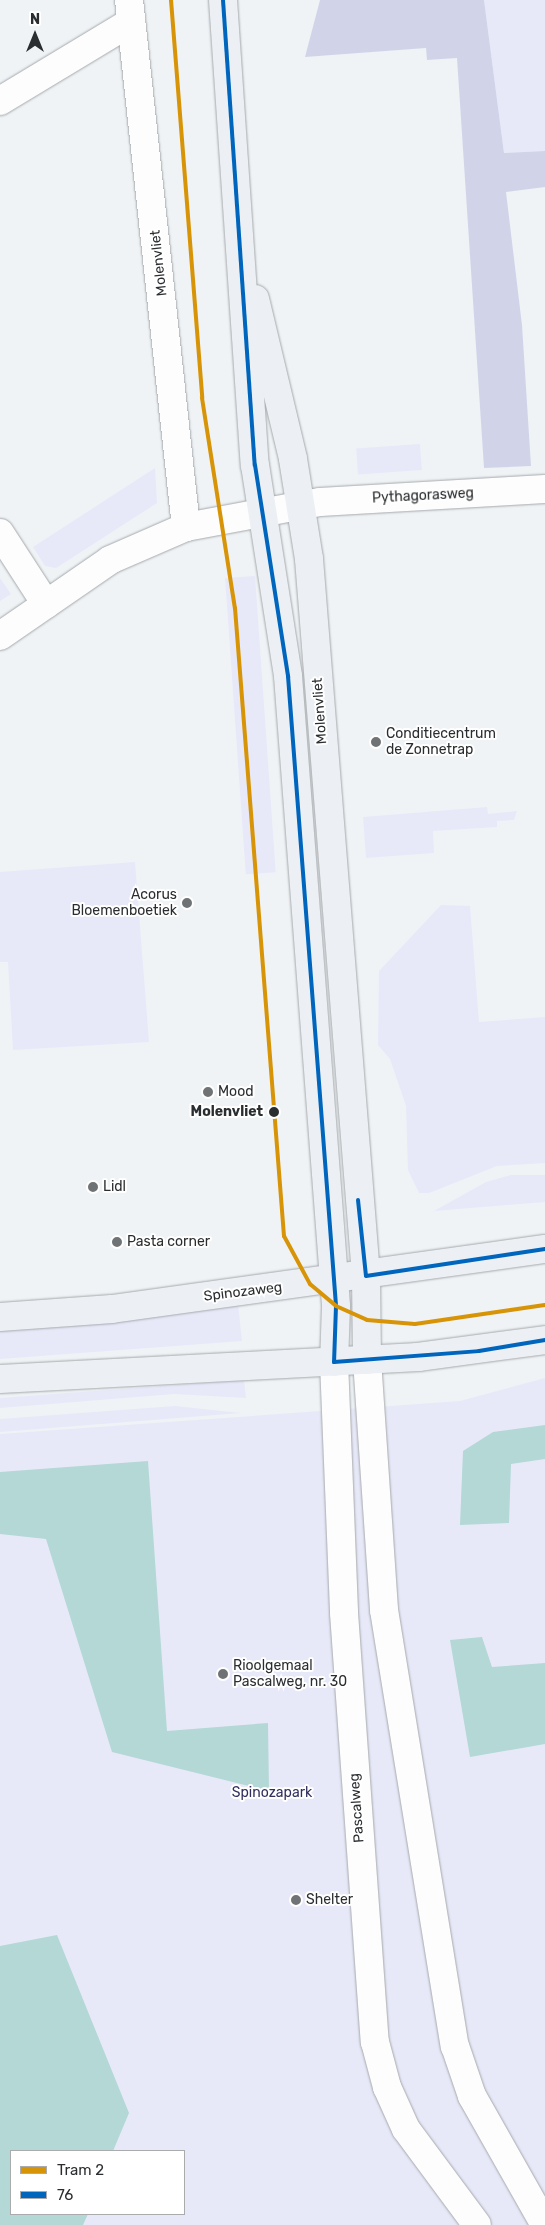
<!DOCTYPE html>
<style>
body{margin:0}
#map{position:relative;width:545px;height:2225px;overflow:hidden;background:#eff3f6;font-family:Rubik,sans-serif}
div>[style]{position:absolute}
.green>*{inset:0;background:#e7e9f9;transform-origin:0 0}
.forest>*{inset:0;background:#d1d4e9}
.water>*{inset:0;background:#b3d8d5}
.roads{filter:drop-shadow(0 0 1px #a6a9ab) drop-shadow(0 0 1px #a6a9ab)}
.minor>*{height:28px;margin:-14px;padding:0 14px;transform-origin:14px;border-radius:14px;background:#fdfdfe}
.major>*{height:28px;margin:-14px;padding:0 14px;transform-origin:14px;border-radius:14px;background:#ecf0f4}
.bus-1>*{height:4px;margin:-2px;padding:0 2px;transform-origin:2px;border-radius:2px;background:#0065bd}
.tram-1>*{height:4px;margin:-2px;padding:0 2px;transform-origin:2px;border-radius:2px;background:#d89407}
.dots>*{width:14px;height:14px;translate:-50% -50%;box-sizing:border-box;border:2px solid #fff;border-radius:50%}
span{translate:-50% -50%;white-space:nowrap;text-align:center;line-height:1.15;-webkit-text-stroke:4px #fff;paint-order:stroke}
.street-label{font-size:14px;color:#2b2e30}
.poi-label{font-size:14px;color:#2b2e30}
.left{translate:0 -50%;text-align:left}
.right{translate:-100% -50%;text-align:right}
.stop-label{font-size:14px;color:#2b2e30;font-weight:700}
.park-label{font-size:14px;color:#322f5f}
.legend{position:absolute;left:10px;top:2150px;width:175px;height:65px;box-sizing:border-box;background:#fff;border:1px solid #aaabac;margin:0;padding:6px 9px;list-style:none;font-size:15px;color:#2b2e30}
.legend li{display:flex;align-items:center;gap:10px;height:25px}
.legend b{width:25px;border:1px solid #aaabac}
.north{position:absolute;left:10px;top:10px;width:50px;height:50px;-webkit-text-stroke:4px #fff;paint-order:stroke;rotate:0deg;font-size:14px;font-weight:700;line-height:20px;text-align:center;color:#2b2e30}
.north::after{content:'';display:block;margin:auto;width:18px;height:22px;background:#2b2e30;clip-path:polygon(50% 0,100% 100%,50% 72%,0 100%)}
</style>
<div id="map">
<div class="green">
<div style="clip-path:polygon(484px 0,545px 0,545px 151px,504px 153px)"></div>
<div style="left:420px;top:444px;width:26px;height:64px;rotate:86deg"></div>
<div style="clip-path:polygon(155px 468px,157px 503px,56px 568px,45px 566px,33px 547px)"></div>
<div style="left:255px;top:576px;width:297px;height:30px;rotate:86deg"></div>
<div style="clip-path:polygon(0 578px,11px 594px,0 601px)"></div>
<div style="clip-path:polygon(487px 807px,488px 814px,517px 811px,514px 820px,497px 821px,497px 827px,433px 831px,434px 853px,366px 858px,363px 817px)"></div>
<div style="clip-path:polygon(135px 862px,149px 1042px,13px 1050px,8px 962px,0 962px,0 872px)"></div>
<div style="clip-path:polygon(441px 905px,470px 906px,479px 1022px,545px 1017px,545px 1163px,497px 1166px,429px 1193px,419px 1193px,408px 1170px,406px 1106px,390px 1059px,378px 1045px,379px 971px)"></div>
<div style="clip-path:polygon(511px 1175px,545px 1175px,545px 1202px,434px 1211px,486px 1182px)"></div>
<div style="clip-path:polygon(238px 1304px,242px 1341px,0 1359px,0 1331px,122px 1321px)"></div>
<div style="clip-path:polygon(evenodd,545px 1378px,545px 2225px,0 2225px,0 1434px,460px 1401px,545px 1378px,11px 2151px,184px 2151px,184px 2214px,11px 2214px,11px 2151px)"></div>
<div style="clip-path:polygon(244px 1380px,246px 1398px,174px 1394px,0 1408px,0 1398px)"></div>
<div style="clip-path:polygon(175px 1406px,241px 1413px,0 1432px,0 1419px)"></div>
</div>
<div class="forest">
<div style="clip-path:polygon(320px 0,484px 0,504px 153px,545px 151px,545px 187px,506px 192px,522px 325px,531px 466px,484px 468px,457px 58px,427px 60px,426px 48px,305px 57px)"></div>
</div>
<div class="water">
<div style="clip-path:polygon(545px 1425px,545px 1459px,511px 1464px,509px 1523px,460px 1525px,463px 1451px,493px 1432px)"></div>
<div style="clip-path:polygon(148px 1461px,167px 1731px,268px 1723px,269px 1791px,112px 1752px,46px 1539px,0 1534px,0 1472px)"></div>
<div style="clip-path:polygon(482px 1637px,492px 1667px,545px 1663px,545px 1744px,470px 1757px,450px 1640px)"></div>
<div style="clip-path:polygon(57px 1935px,129px 2113px,113px 2151px,11px 2151px,11px 2214px,88px 2214px,83px 2225px,0 2225px,0 1946px)"></div>
</div>
<div class="roads">
<div class="minor">
<div style="left:129px;top:0;width:530px;rotate:83.83deg"></div>
<div style="left:0;top:101px;width:153px;rotate:-31.1deg"></div>
<div style="left:0;top:533px;width:85px;rotate:57.1deg"></div>
<div style="left:0;top:636px;width:134px;rotate:-34.6deg"></div>
<div style="left:110px;top:560px;width:83px;rotate:-23.5deg"></div>
<div style="left:186px;top:527px;width:136px;rotate:-10.6deg"></div>
<div style="left:320px;top:502px;width:225px;rotate:-3.3deg"></div>
<div style="left:367px;top:1360px;width:251px;rotate:86.1deg"></div>
<div style="left:384px;top:1610px;width:442px;rotate:80.8deg"></div>
<div style="left:455px;top:2046px;width:53px;rotate:71.2deg"></div>
<div style="left:472px;top:2096px;width:148px;rotate:60.5deg"></div>
<div style="left:334px;top:1362px;width:251px;rotate:87.7deg"></div>
<div style="left:344px;top:1613px;width:430px;rotate:85.9deg"></div>
<div style="left:375px;top:2042px;width:47px;rotate:75.1deg"></div>
<div style="left:387px;top:2087px;width:46px;rotate:65.7deg"></div>
<div style="left:406px;top:2129px;width:119px;rotate:53.5deg"></div>
</div>
<div class="major">
<div style="left:223px;top:0;width:466px;rotate:86.1deg"></div>
<div style="left:255px;top:465px;width:214px;rotate:81.1deg"></div>
<div style="left:288px;top:676px;width:632px;rotate:85.64deg"></div>
<div style="left:336px;top:1306px;width:56px;rotate:92deg"></div>
<div style="left:255px;top:299px;width:164px;rotate:76.6deg"></div>
<div style="left:293px;top:459px;width:101px;rotate:80.9deg"></div>
<div style="left:309px;top:559px;width:719px;rotate:85.45deg"></div>
<div style="left:366px;top:1276px;width:84px;rotate:89.3deg"></div>
<div style="left:0;top:1317px;width:112px;rotate:-4.1deg"></div>
<div style="left:112px;top:1309px;width:437px;rotate:-7.9deg"></div>
<div style="left:0;top:1379px;width:419px;rotate:-3deg"></div>
<div style="left:418px;top:1357px;width:128px;rotate:-7.6deg"></div>
</div>
</div>
<div class="bus-1">
<div style="left:223px;top:0;width:466px;rotate:86.1deg"></div>
<div style="left:255px;top:465px;width:214px;rotate:81.1deg"></div>
<div style="left:288px;top:676px;width:632px;rotate:85.64deg"></div>
<div style="left:336px;top:1306px;width:56px;rotate:92deg"></div>
<div style="left:334px;top:1362px;width:145px;rotate:-4.3deg"></div>
<div style="left:479px;top:1351px;width:67px;rotate:-9.5deg"></div>
<div style="left:358px;top:1200px;width:76px;rotate:84deg"></div>
<div style="left:366px;top:1276px;width:181px;rotate:-8.6deg"></div>
</div>
<div class="tram-1">
<div style="left:171px;top:0;width:399px;rotate:85.5deg"></div>
<div style="left:202px;top:398px;width:213px;rotate:81.1deg"></div>
<div style="left:235px;top:608px;width:630px;rotate:85.54deg"></div>
<div style="left:284px;top:1236px;width:55px;rotate:61.6deg"></div>
<div style="left:310px;top:1284px;width:34px;rotate:40deg"></div>
<div style="left:336px;top:1306px;width:34px;rotate:24deg"></div>
<div style="left:367px;top:1320px;width:48px;rotate:4.8deg"></div>
<div style="left:415px;top:1324px;width:131px;rotate:-8.3deg"></div>
</div>
<div class="dots">
<div style="left:376px;top:742px;background:#707375"></div>
<div style="left:187px;top:903px;background:#707375"></div>
<div style="left:208px;top:1092px;background:#707375"></div>
<div style="left:274px;top:1112px;background:#2b2e30"></div>
<div style="left:93px;top:1187px;background:#707375"></div>
<div style="left:117px;top:1242px;background:#707375"></div>
<div style="left:223px;top:1674px;background:#707375"></div>
<div style="left:296px;top:1900px;background:#707375"></div>
</div>
<div class="street-label">
<span style="left:159px;top:263px;rotate:-96deg">Molenvliet</span>
<span style="left:423px;top:496px;rotate:-3deg">Pythagorasweg</span>
<span style="left:320px;top:711px;rotate:-94deg">Molenvliet</span>
<span style="left:243px;top:1292px;rotate:-7deg">Spinozaweg</span>
<span style="left:357px;top:1808px;rotate:-94deg">Pascalweg</span>
</div>
<div class="poi-label">
<span class="left" style="left:386px;top:742px">Conditiecentrum<br>de Zonnetrap</span>
<span class="right" style="left:177px;top:903px">Acorus<br>Bloemenboetiek</span>
<span class="left" style="left:218px;top:1092px">Mood</span>
<span class="left" style="left:103px;top:1187px">Lidl</span>
<span class="left" style="left:127px;top:1242px">Pasta corner</span>
<span class="left" style="left:233px;top:1674px">Rioolgemaal<br>Pascalweg, nr. 30</span>
<span class="left" style="left:306px;top:1900px">Shelter</span>
</div>
<div class="stop-label">
<span class="right" style="left:263px;top:1112px">Molenvliet</span>
</div>
<div class="park-label">
<span style="left:272px;top:1793px">Spinozapark</span>
</div>
<ul class="legend">
<li><b style="height:6px;background:#d89407"></b>Tram 2</li>
<li><b style="height:6px;background:#0065bd"></b>76</li>
</ul>
<div class="north">N</div>
</div>
